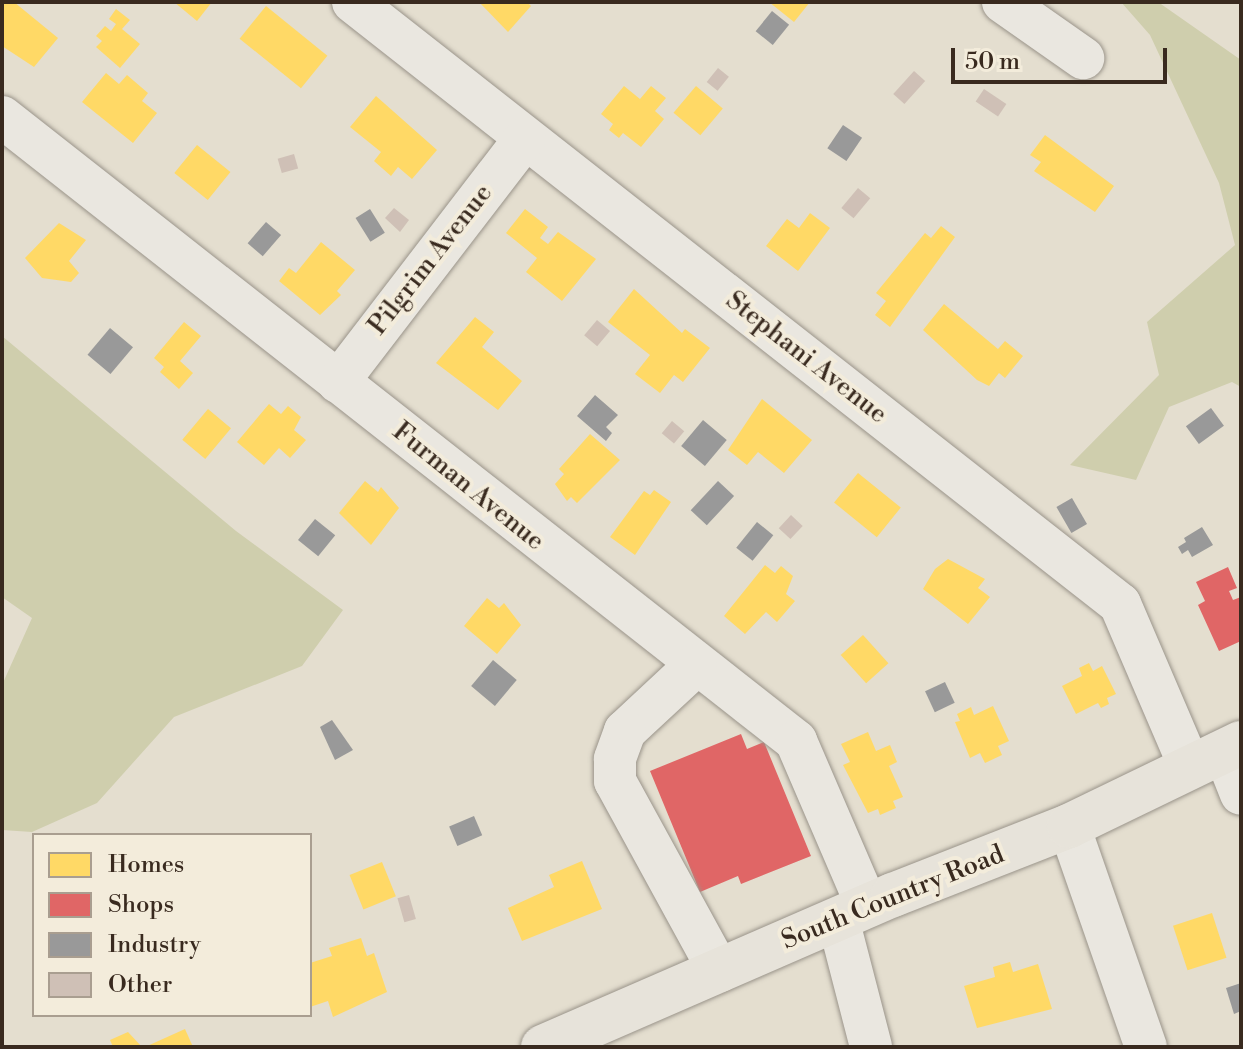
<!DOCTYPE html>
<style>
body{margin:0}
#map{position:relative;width:1243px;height:1049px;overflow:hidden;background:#e4decf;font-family:"Libre Bodoni",serif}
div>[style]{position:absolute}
.green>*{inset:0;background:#cfcead}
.homes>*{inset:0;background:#ffd966;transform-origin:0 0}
.shops>*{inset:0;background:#e06666}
.industry>*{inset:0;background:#999;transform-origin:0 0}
.building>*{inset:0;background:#cfc0b6;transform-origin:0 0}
.roads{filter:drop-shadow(0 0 2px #9a948a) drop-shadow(0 0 2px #9a948a)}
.minor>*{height:42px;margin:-21px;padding:0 21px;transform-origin:21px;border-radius:21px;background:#eae7e0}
.major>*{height:44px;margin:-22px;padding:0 22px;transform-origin:22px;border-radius:22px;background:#e7e3da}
span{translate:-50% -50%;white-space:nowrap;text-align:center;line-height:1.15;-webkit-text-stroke:8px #f3ecdb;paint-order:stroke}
.street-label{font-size:26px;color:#392a1f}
.frame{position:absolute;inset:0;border:4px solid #392a1f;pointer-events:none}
.legend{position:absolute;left:32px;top:833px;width:280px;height:184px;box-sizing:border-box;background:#f3ecdb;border:2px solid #a99e90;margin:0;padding:10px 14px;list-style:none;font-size:24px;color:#392a1f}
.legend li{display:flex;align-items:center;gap:16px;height:40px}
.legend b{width:40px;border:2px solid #a99e90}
.scale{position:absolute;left:951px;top:48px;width:216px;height:36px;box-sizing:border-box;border:4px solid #392a1f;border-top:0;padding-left:10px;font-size:24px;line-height:28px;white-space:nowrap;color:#392a1f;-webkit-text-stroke:6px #f3ecdb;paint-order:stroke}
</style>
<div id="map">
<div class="green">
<div style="clip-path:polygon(1121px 2px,1158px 2px,1241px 60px,1241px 387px,1232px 382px,1169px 407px,1136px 480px,1070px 465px,1159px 375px,1147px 322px,1235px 245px,1219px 183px,1150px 35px)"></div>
<div style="clip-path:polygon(2px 336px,236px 531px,343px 610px,302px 666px,174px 717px,97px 803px,32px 832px,2px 830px,2px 685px,32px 618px,2px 597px)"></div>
</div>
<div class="homes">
<div style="clip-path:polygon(2px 2px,14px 2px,58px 38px,34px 67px,2px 46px)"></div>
<div style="clip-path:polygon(174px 2px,212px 2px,197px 21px)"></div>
<div style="clip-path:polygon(479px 2px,527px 2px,531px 6px,508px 32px)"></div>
<div style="clip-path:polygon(769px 2px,810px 2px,794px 22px)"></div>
<div style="left:266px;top:6px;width:79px;height:42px;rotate:39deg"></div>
<div style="clip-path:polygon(116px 9px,130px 20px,122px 29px,140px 44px,120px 68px,96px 47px,102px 41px,96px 36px,105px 26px,111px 31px,116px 24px,109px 19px)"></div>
<div style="clip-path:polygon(106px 73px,119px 84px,127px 75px,148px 93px,142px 101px,157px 113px,133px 143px,82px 102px)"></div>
<div style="clip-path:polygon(624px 86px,640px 99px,651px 86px,666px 98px,655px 111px,664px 119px,641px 147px,623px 133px,619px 138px,609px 130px,613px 124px,601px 114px)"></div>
<div style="left:696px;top:86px;width:35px;height:35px;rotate:40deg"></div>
<div style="clip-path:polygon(376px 96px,437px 150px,412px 179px,398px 167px,391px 176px,374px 161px,381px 152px,350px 127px)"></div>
<div style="clip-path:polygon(1045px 135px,1114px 186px,1095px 212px,1034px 171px,1041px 162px,1030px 155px)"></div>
<div style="left:197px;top:145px;width:43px;height:36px;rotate:39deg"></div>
<div style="clip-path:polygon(525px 209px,548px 227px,540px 238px,548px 244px,558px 232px,596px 259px,562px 301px,526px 272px,537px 258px,506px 233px)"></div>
<div style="clip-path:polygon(810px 213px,830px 228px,798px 271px,766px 246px,787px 219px,799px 228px)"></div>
<div style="clip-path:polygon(59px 223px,86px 240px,69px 261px,79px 273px,71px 282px,42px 278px,25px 258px)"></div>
<div style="clip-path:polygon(941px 226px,955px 237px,890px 327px,875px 315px,886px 301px,876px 293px,925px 233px,931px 238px)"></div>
<div style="clip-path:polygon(321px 242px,355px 270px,337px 291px,341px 295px,320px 315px,279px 281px,289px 268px,296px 273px)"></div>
<div style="clip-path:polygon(634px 289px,682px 333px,685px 329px,710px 348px,683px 382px,674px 375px,660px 393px,635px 374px,650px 355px,608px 322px)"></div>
<div style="clip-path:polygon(944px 304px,998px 349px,1005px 341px,1023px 356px,1005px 378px,999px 373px,989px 386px,977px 380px,923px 330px)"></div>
<div style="clip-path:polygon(475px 317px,494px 332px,482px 347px,522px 381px,498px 410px,436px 363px)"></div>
<div style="clip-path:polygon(184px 322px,201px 336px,180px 361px,193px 373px,179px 389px,160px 372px,164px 367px,154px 358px)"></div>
<div style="clip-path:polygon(762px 399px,812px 440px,784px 473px,758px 452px,747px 465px,728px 450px)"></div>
<div style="clip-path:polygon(269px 404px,281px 414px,288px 406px,301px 417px,294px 430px,306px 440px,290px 458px,279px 448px,264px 465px,237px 442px)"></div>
<div style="left:208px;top:409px;width:30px;height:40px;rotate:40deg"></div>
<div style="clip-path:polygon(590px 434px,620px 460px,577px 503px,571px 497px,567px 501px,555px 484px,564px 474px,559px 469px)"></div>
<div style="left:858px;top:473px;width:55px;height:38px;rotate:39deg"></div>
<div style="clip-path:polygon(365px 481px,378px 492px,381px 487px,399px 508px,371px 545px,339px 513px)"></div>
<div style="clip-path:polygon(654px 490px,671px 502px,635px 555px,610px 537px,644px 491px,650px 495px)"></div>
<div style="clip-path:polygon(948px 559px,985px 579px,978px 588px,990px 597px,968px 624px,923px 589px,935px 569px)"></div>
<div style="clip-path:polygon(765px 565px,775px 573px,781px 566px,793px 576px,786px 594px,795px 601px,777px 622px,766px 612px,745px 634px,724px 616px)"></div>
<div style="clip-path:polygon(487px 598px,499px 608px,504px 603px,521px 625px,497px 654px,464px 626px)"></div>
<div style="left:863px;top:635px;width:38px;height:30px;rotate:48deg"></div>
<div style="clip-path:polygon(1089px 663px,1093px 671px,1102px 666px,1116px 694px,1107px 698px,1109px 704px,1101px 708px,1098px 703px,1076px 714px,1062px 686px,1082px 676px,1079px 668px)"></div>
<div style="clip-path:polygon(993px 706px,1009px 741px,998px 746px,1002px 755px,985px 763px,980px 753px,970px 758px,955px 722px,960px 721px,957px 714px,971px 707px,974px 715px)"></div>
<div style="clip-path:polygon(868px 732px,876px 751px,890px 745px,897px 762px,889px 766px,903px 797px,893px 801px,896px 808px,880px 815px,878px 809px,868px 813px,843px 765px,850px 762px,841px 744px)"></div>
<div style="clip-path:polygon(582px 861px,602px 909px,522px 941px,508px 908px,554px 887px,549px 875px)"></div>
<div style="left:382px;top:862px;width:37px;height:35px;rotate:68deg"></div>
<div style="left:1212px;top:913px;width:47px;height:41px;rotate:72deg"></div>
<div style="clip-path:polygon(361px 938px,367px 956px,374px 953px,387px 992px,333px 1017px,328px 1001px,310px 1007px,310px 963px,332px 956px,329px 948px)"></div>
<div style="clip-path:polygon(1010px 962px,1013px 972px,1038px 964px,1052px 1009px,977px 1028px,964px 986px,995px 977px,993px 967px)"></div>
<div style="clip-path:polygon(185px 1029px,193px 1047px,145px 1047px)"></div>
<div style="clip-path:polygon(128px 1032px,142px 1047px,113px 1047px,110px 1040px)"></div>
</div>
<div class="shops">
<div style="clip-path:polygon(1228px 567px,1237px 588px,1229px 591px,1233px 600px,1241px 597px,1241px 641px,1219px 651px,1198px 605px,1205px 601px,1196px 582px)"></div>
<div style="clip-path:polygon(741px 734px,747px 749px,764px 742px,811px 856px,741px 884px,738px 876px,700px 892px,650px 771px)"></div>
</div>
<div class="industry">
<div style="left:772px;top:11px;width:22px;height:26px;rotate:39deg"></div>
<div style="left:843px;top:125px;width:23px;height:28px;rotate:34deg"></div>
<div style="left:370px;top:209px;width:28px;height:17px;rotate:58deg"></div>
<div style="left:266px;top:222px;width:20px;height:28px;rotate:41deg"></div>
<div style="left:110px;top:328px;width:30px;height:35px;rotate:40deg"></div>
<div style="clip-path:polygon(595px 395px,618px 415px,606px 427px,612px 433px,606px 441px,577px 416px)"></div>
<div style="left:1211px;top:408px;width:22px;height:31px;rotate:54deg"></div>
<div style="left:703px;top:420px;width:31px;height:34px;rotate:40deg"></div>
<div style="left:718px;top:481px;width:22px;height:40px;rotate:43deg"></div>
<div style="left:1072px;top:498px;width:30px;height:18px;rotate:60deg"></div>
<div style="left:315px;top:519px;width:26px;height:27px;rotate:39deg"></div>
<div style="left:757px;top:522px;width:21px;height:33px;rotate:39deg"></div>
<div style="clip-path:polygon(1202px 527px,1213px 545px,1192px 557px,1188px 550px,1182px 554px,1178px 547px,1186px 542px,1184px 538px)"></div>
<div style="left:493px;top:660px;width:31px;height:34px;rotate:40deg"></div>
<div style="left:945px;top:682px;width:23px;height:22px;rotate:65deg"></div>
<div style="clip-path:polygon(332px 720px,353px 750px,335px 760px,320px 727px)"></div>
<div style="left:474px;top:816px;width:21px;height:27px;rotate:67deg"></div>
<div style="clip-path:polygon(1241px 983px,1241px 1011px,1234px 1014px,1226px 988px)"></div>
</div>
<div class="building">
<div style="left:718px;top:68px;width:14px;height:18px;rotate:39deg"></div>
<div style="left:914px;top:71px;width:15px;height:31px;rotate:42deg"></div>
<div style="left:984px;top:89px;width:27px;height:15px;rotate:34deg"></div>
<div style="left:294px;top:154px;width:15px;height:17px;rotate:74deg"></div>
<div style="left:858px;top:188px;width:16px;height:26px;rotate:40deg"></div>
<div style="clip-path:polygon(394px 208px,409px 220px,400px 232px,385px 218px)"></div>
<div style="left:597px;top:320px;width:17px;height:20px;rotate:40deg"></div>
<div style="left:672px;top:421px;width:16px;height:16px;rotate:40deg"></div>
<div style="left:791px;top:515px;width:16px;height:18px;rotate:43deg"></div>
<div style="left:409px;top:895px;width:25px;height:12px;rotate:74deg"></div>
</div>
<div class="roads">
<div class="minor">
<div style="left:353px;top:2px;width:975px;rotate:38.13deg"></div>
<div style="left:1120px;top:604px;width:177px;rotate:66.8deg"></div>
<div style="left:1003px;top:2px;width:98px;rotate:35deg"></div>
<div style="left:2px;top:117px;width:1010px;rotate:38.16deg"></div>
<div style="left:796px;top:741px;width:180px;rotate:66.7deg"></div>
<div style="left:338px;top:382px;width:307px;rotate:-52.5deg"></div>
<div style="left:696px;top:665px;width:97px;rotate:137.1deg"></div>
<div style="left:625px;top:731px;width:30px;rotate:110deg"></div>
<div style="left:615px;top:759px;width:22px;rotate:90deg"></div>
<div style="left:615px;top:781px;width:217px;rotate:61.3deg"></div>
<div style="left:1224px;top:751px;width:46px;rotate:68.4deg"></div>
<div style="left:1069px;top:826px;width:234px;rotate:70.8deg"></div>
<div style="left:838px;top:919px;width:132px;rotate:75.5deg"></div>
</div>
<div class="major">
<div style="left:543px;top:1047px;width:382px;rotate:-23.5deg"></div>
<div style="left:893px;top:895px;width:189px;rotate:-21.4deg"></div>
<div style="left:1069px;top:826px;width:191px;rotate:-25.8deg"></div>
</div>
</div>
<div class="street-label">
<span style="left:431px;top:260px;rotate:-52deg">Pilgrim Avenue</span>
<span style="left:806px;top:358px;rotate:38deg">Stephani Avenue</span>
<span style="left:468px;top:487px;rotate:39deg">Furman Avenue</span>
<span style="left:893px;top:898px;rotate:-22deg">South Country Road</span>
</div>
<div class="frame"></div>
<ul class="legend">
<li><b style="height:22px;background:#ffd966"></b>Homes</li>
<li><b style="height:22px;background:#e06666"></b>Shops</li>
<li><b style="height:22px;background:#999"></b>Industry</li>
<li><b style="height:22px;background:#cfc0b6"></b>Other</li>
</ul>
<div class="scale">50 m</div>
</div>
